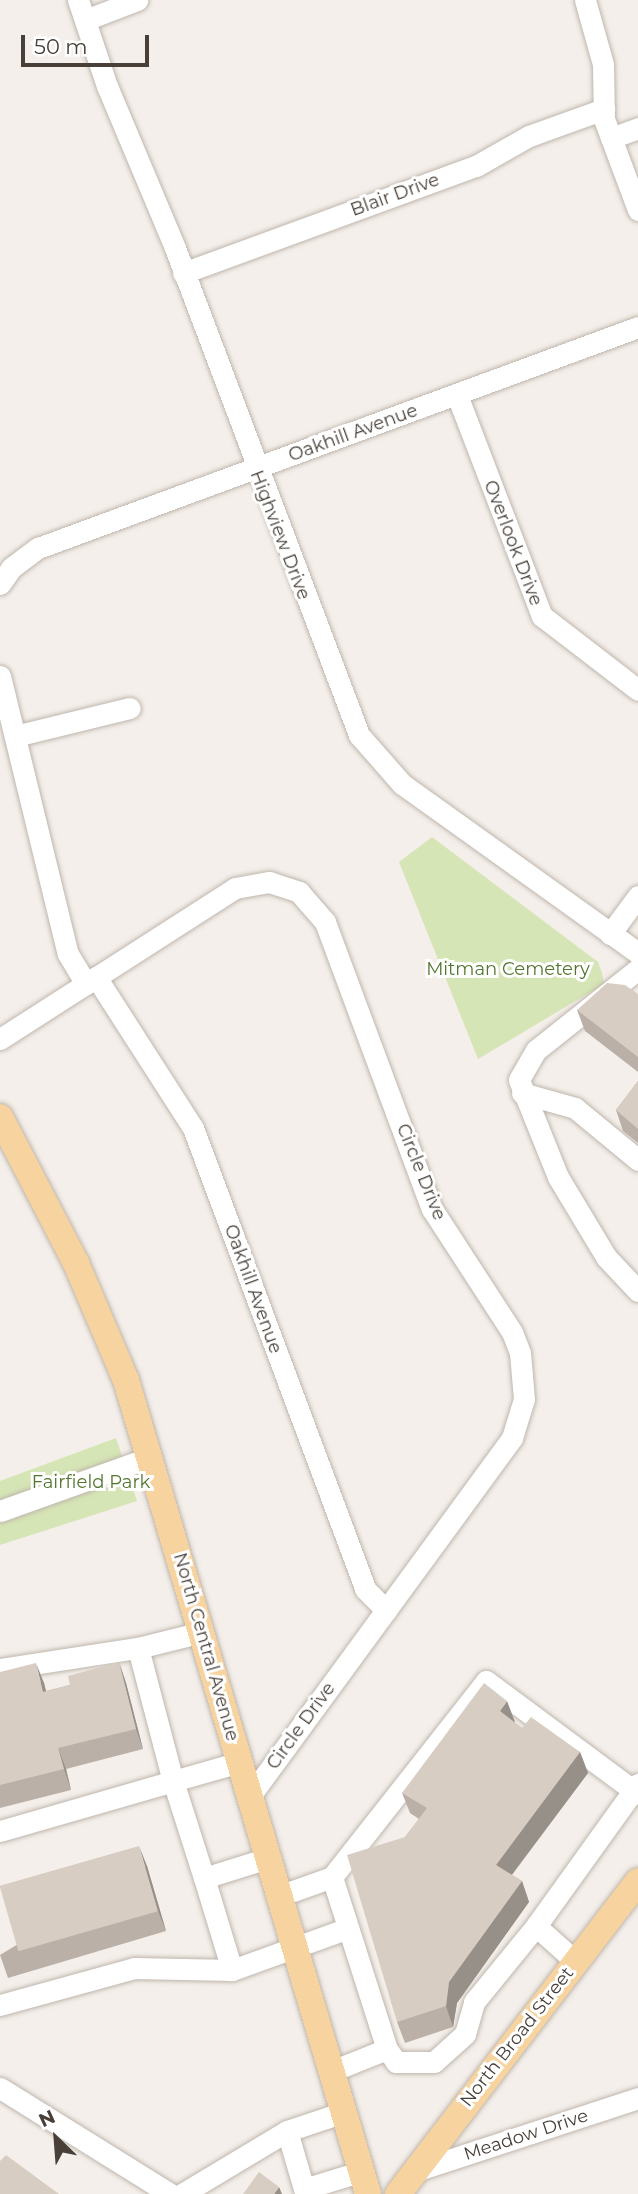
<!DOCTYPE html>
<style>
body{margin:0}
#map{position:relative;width:638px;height:2194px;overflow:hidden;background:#f4efea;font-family:Montserrat,sans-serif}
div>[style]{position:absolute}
.green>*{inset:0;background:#d6e5b5}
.roads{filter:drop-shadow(0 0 2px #bfb6ad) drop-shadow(0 0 2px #bfb6ad)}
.minor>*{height:21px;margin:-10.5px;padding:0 10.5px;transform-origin:10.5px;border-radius:10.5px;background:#fff}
.major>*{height:26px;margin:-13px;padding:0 13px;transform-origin:13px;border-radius:13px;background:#f7d39f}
.wall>*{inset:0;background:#bab0a8}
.shaded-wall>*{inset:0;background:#979088}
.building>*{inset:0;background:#d8cdc3;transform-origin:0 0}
span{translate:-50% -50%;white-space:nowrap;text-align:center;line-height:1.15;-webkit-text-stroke:6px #fff;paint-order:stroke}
.street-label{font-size:18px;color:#473f38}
.park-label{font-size:18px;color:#53762f}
.north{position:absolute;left:21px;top:2103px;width:70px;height:70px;-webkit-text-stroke:5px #fff;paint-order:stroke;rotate:335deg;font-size:19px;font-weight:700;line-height:28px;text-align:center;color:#473f38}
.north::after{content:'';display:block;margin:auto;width:24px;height:32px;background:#473f38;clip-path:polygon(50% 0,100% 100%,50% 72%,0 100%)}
.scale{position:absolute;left:21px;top:35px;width:128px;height:32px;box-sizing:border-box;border:4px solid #473f38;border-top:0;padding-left:9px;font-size:21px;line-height:24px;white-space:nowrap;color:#473f38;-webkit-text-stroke:5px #fff;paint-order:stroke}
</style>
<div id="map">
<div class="green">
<div style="clip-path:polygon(432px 837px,598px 962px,602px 973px,604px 984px,478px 1059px,399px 862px)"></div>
<div style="clip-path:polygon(116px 1438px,137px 1501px,0 1545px,0 1481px)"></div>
</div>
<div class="roads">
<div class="minor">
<div style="left:78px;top:0;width:91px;rotate:71.4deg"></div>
<div style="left:107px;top:86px;width:176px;rotate:67.2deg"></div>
<div style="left:175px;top:248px;width:521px;rotate:69.3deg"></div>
<div style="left:359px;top:735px;width:65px;rotate:48.7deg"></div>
<div style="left:402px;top:784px;width:290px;rotate:35.6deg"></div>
<div style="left:585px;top:0;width:66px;rotate:74.3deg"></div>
<div style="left:603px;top:64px;width:55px;rotate:89deg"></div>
<div style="left:604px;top:119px;width:97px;rotate:69.5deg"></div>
<div style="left:85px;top:20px;width:56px;rotate:-21deg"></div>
<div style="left:611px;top:138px;width:29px;rotate:-20deg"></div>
<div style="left:183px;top:273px;width:312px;rotate:-20.1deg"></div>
<div style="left:476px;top:166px;width:61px;rotate:-29.5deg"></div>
<div style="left:529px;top:136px;width:80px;rotate:-19.8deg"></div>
<div style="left:457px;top:395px;width:237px;rotate:69deg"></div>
<div style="left:542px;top:616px;width:121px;rotate:37.6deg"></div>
<div style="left:0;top:584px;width:19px;rotate:-55deg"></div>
<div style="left:11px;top:568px;width:34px;rotate:-37deg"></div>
<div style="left:38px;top:548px;width:639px;rotate:-20.22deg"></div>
<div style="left:0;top:676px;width:286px;rotate:76.3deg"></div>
<div style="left:68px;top:954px;width:35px;rotate:59deg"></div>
<div style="left:15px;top:736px;width:118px;rotate:-13.7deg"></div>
<div style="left:610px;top:934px;width:47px;rotate:-53.6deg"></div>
<div style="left:638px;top:969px;width:130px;rotate:141.5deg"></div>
<div style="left:536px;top:1050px;width:34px;rotate:120deg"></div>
<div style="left:519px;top:1080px;width:105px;rotate:68.1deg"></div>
<div style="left:558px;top:1177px;width:93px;rotate:59deg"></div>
<div style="left:606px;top:1257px;width:47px;rotate:46.7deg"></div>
<div style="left:96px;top:977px;width:179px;rotate:57.3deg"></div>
<div style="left:193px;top:1128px;width:492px;rotate:69.5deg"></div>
<div style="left:365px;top:1589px;width:30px;rotate:45deg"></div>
<div style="left:0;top:1039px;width:279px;rotate:-32.7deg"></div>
<div style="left:235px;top:888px;width:35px;rotate:-10deg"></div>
<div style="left:269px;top:882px;width:32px;rotate:18deg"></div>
<div style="left:299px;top:892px;width:40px;rotate:49deg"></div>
<div style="left:325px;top:922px;width:306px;rotate:69.6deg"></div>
<div style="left:432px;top:1209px;width:147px;rotate:57deg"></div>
<div style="left:512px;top:1332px;width:22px;rotate:69deg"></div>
<div style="left:520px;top:1353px;width:46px;rotate:85deg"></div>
<div style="left:524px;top:1399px;width:41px;rotate:107.1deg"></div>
<div style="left:512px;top:1438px;width:444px;rotate:126.2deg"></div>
<div style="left:522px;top:1093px;width:55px;rotate:15.8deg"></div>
<div style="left:575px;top:1108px;width:82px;rotate:39.5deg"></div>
<div style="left:0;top:1511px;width:160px;rotate:-19.7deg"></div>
<div style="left:202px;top:1632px;width:66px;rotate:166deg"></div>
<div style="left:138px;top:1648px;width:138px;rotate:75.3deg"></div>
<div style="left:173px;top:1781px;width:70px;rotate:-15.8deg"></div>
<div style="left:0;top:1669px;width:140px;rotate:-8.7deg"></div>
<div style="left:0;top:1831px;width:180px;rotate:-16.1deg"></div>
<div style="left:173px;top:1781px;width:102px;rotate:72.3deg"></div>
<div style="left:332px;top:1877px;width:181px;rotate:72.3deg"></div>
<div style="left:387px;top:2049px;width:16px;rotate:55deg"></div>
<div style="left:396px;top:2062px;width:38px"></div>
<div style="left:434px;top:2062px;width:42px;rotate:-42.1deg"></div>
<div style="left:465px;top:2034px;width:33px;rotate:-74deg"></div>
<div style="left:474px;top:2002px;width:98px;rotate:-50.8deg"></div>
<div style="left:536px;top:1926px;width:175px;rotate:-54.3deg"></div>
<div style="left:279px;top:1896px;width:56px;rotate:-19.7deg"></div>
<div style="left:332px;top:1877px;width:249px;rotate:-51.8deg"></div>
<div style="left:486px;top:1681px;width:189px;rotate:36.6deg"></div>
<div style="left:536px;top:1926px;width:52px;rotate:41.9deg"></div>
<div style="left:232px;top:1970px;width:96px;rotate:-106.9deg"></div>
<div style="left:204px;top:1878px;width:67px;rotate:-17.4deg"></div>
<div style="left:0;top:2005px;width:139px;rotate:-15.4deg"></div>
<div style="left:134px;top:1968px;width:98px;rotate:1.2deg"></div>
<div style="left:232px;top:1970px;width:121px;rotate:-19.8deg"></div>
<div style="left:332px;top:2071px;width:59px;rotate:-21.8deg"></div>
<div style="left:0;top:2088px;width:200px;rotate:31.9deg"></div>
<div style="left:344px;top:2112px;width:60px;rotate:161.6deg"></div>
<div style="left:287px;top:2131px;width:60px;rotate:73.7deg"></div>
<div style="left:304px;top:2189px;width:61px;rotate:-17.2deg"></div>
<div style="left:415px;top:2171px;width:235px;rotate:-18.1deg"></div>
<div style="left:182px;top:2194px;width:122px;rotate:-31deg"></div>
</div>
<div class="major">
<div style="left:0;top:1117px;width:165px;rotate:62.5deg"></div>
<div style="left:76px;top:1263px;width:127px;rotate:66.9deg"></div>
<div style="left:126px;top:1380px;width:849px;rotate:73.44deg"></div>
<div style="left:398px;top:2194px;width:394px;rotate:-52.5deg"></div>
</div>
</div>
<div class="wall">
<div style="clip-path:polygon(638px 994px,638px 1072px,585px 1031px,577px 1010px)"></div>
<div style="clip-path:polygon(638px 1081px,638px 1143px,623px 1131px,616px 1110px)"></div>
<div style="clip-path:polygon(119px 1662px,126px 1683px,143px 1749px,66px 1769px,71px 1790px,0 1808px,0 1672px,44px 1683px,46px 1691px,70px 1685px)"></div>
<div style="clip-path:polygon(514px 1722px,522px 1728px,580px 1752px,588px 1773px,512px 1875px,522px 1881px,529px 1902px,457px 2003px,453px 2027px,405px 2043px,397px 2022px,405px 1837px,419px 1819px,410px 1813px,402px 1793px)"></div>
<div style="clip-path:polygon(147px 1866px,166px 1931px,8px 1978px,0 1955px)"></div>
</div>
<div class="shaded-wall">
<div style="clip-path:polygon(119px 1662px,126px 1683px,143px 1749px,136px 1729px)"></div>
<div style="clip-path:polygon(36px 1663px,44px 1683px,51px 1712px,43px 1692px)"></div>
<div style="clip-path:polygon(507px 1701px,515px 1722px,507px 1732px,500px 1711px)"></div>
<div style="clip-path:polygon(58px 1748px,66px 1769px,71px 1790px,64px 1769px)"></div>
<div style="clip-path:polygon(580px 1752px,588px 1773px,504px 1885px,496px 1865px)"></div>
<div style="clip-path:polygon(139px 1846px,147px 1866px,166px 1931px,158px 1911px)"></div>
<div style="clip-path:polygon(522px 1881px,529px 1902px,457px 2003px,453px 2027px,446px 2006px,449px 1982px)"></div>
<div style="clip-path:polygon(279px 2187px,282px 2194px,274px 2194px)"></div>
</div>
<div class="building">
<div style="clip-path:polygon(607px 983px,625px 985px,638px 994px,638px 1057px,577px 1010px)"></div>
<div style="clip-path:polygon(638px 1081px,638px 1129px,616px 1110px)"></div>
<div style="clip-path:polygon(119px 1662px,136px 1729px,58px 1748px,64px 1769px,0 1785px,0 1672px,36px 1663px,43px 1692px,70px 1685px,68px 1676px)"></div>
<div style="clip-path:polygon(484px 1683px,507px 1701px,500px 1711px,522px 1728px,531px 1717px,580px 1752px,496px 1865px,522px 1881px,449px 1982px,446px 2006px,397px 2022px,347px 1855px,405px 1837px,427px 1808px,402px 1793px)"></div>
<div style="left:139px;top:1846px;width:68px;height:145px;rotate:74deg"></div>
<div style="clip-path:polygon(6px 2155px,59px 2194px,0 2194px,0 2161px)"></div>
<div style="clip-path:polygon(259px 2172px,279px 2187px,274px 2194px,243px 2194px)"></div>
</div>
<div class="street-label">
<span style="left:395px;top:195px;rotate:-20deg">Blair Drive</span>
<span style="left:353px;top:433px;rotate:-20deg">Oakhill Avenue</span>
<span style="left:280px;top:535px;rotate:69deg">Highview Drive</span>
<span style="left:513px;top:543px;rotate:69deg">Overlook Drive</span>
<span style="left:421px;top:1172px;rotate:68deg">Circle Drive</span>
<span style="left:253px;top:1289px;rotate:70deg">Oakhill Avenue</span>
<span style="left:206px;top:1647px;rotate:74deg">North Central Avenue</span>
<span style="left:301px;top:1726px;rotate:-54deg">Circle Drive</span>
<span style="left:517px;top:2037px;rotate:-52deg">North Broad Street</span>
<span style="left:526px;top:2135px;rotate:-18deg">Meadow Drive</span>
</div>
<div class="park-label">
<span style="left:508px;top:969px">Mitman Cemetery</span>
<span style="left:91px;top:1482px">Fairfield Park</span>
</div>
<div class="north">N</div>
<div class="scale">50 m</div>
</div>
